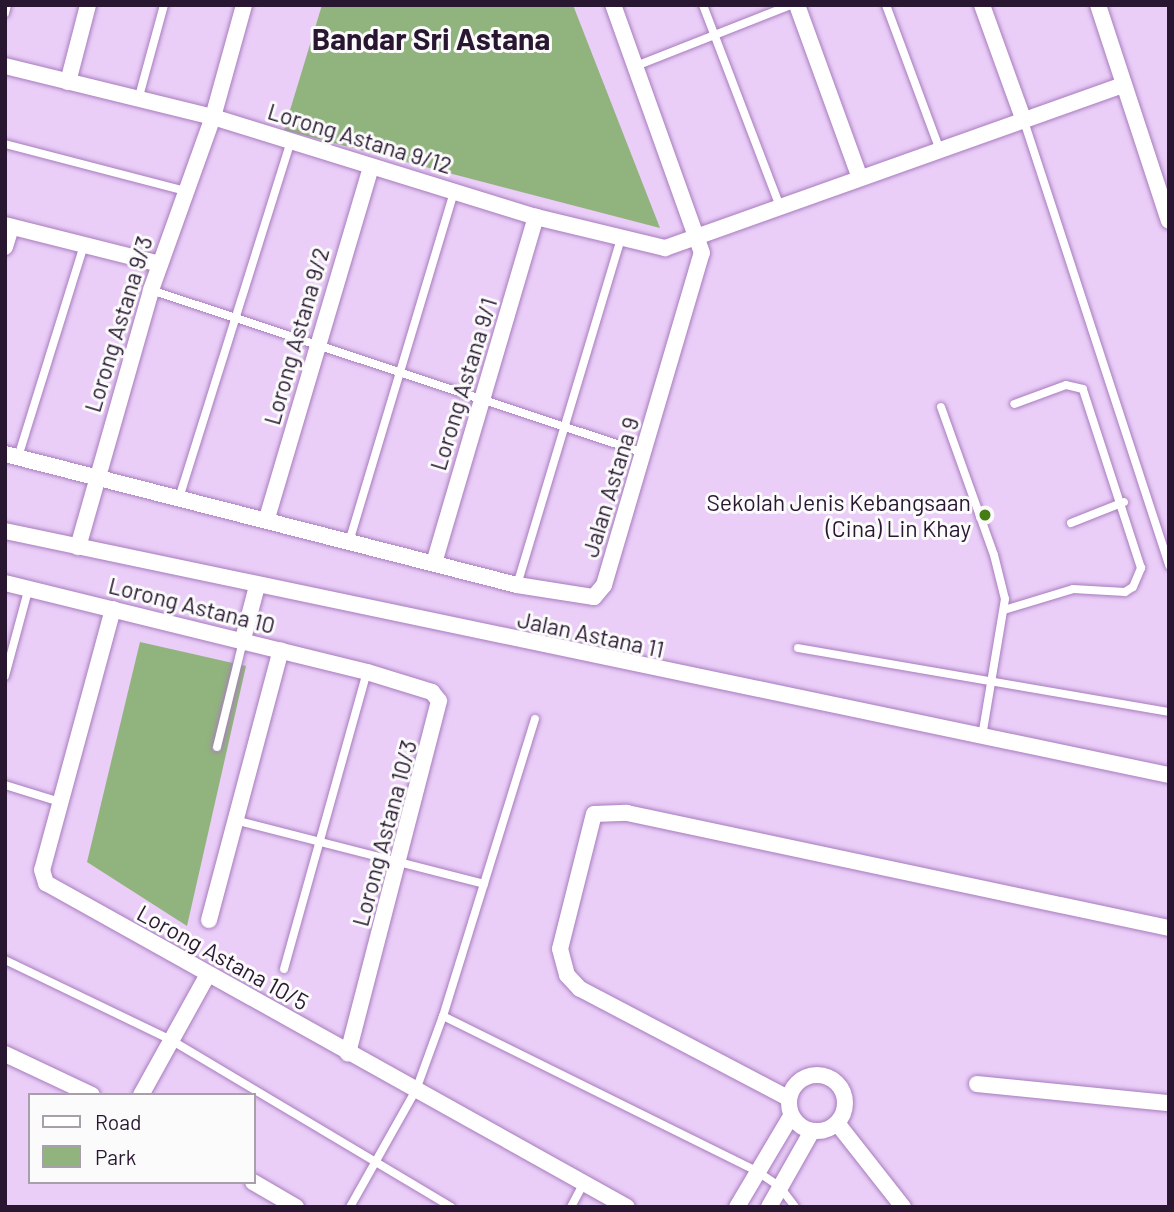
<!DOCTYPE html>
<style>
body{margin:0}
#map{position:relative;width:1174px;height:1212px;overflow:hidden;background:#eacef8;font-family:Barlow,sans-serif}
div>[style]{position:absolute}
.green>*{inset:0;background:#91b37d}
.roads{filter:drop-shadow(0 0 2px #a87cbd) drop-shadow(0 0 2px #a87cbd)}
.lane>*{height:8px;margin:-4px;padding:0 4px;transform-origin:4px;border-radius:4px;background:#fff}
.street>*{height:16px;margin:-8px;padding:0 8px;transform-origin:8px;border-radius:8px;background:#fff}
.street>.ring{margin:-8px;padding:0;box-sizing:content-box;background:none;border:16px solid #fff;border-radius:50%}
.dots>*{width:19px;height:19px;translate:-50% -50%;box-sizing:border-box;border:4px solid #fbfbfb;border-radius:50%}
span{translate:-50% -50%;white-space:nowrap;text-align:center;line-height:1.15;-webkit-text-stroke:6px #fbfbfb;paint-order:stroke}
.street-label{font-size:23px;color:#291731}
.poi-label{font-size:23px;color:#291731}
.right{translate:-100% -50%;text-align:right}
.district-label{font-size:30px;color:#291731;font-weight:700}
.frame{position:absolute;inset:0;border:7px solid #291731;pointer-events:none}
.legend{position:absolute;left:28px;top:1093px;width:228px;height:91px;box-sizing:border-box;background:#fbfbfb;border:2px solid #a7a0aa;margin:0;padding:9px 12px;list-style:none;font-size:21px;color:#291731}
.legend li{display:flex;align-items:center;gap:14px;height:35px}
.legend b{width:35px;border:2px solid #a7a0aa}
</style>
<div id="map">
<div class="green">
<div style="clip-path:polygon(322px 5px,573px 5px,660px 228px,284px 130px)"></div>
<div style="clip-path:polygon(140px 642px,246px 666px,187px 926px,87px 862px)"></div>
</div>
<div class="roads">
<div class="lane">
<div style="left:703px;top:5px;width:216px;rotate:69.1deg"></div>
<div style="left:886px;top:5px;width:155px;rotate:69.6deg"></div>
<div style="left:5px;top:13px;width:8px;rotate:-76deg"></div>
<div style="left:636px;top:66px;width:167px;rotate:-21.5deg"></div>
<div style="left:138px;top:100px;width:98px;rotate:-74.7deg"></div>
<div style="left:1023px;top:118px;width:471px;rotate:71.9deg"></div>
<div style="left:5px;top:144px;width:186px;rotate:14.6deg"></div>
<div style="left:151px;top:290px;width:519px;rotate:18.3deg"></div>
<div style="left:941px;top:407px;width:157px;rotate:70.3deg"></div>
<div style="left:994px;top:555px;width:45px;rotate:76deg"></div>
<div style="left:1005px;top:599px;width:140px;rotate:99.5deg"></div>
<div style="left:18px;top:457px;width:222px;rotate:-72.7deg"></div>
<div style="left:180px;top:495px;width:371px;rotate:-72.6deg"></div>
<div style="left:1071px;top:523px;width:57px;rotate:-21.6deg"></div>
<div style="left:349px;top:542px;width:366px;rotate:-73.3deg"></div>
<div style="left:517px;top:585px;width:359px;rotate:-73.3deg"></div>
<div style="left:1004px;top:610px;width:72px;rotate:-16.9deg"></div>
<div style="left:1073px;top:589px;width:52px;rotate:3.3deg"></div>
<div style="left:1125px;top:592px;width:9px;rotate:-32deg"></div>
<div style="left:1133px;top:587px;width:21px;rotate:-67deg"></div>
<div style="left:1141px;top:568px;width:188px;rotate:-108deg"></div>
<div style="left:1083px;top:389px;width:17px;rotate:-167deg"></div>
<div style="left:1066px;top:385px;width:55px;rotate:159.9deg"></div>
<div style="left:798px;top:648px;width:376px;rotate:9.8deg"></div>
<div style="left:5px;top:676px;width:92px;rotate:-74.9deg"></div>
<div style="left:535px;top:719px;width:311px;rotate:107.2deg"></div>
<div style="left:443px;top:1016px;width:352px;rotate:26.3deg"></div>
<div style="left:758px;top:1172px;width:27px;rotate:34deg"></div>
<div style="left:780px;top:1187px;width:25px;rotate:53deg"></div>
<div style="left:217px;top:747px;width:109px;rotate:-76.2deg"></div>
<div style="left:5px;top:785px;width:58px;rotate:17.2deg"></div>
<div style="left:239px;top:821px;width:253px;rotate:14.4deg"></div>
<div style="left:5px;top:960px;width:184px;rotate:25.7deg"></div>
<div style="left:171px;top:1040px;width:326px;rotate:30.8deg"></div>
<div style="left:284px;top:969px;width:308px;rotate:-74.4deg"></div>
<div style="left:350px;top:1207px;width:134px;rotate:-60.6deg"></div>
<div style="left:416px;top:1090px;width:79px;rotate:-70deg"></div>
<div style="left:571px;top:1207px;width:27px;rotate:-62deg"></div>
</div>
<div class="street">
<div style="left:797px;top:5px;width:184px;rotate:70deg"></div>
<div style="left:982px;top:5px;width:120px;rotate:70.1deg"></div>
<div style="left:1098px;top:5px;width:227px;rotate:71.8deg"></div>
<div style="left:5px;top:66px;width:214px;rotate:13.8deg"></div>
<div style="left:213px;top:117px;width:338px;rotate:17.2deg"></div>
<div style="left:536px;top:217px;width:133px;rotate:13.5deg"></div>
<div style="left:665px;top:248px;width:487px;rotate:-19.6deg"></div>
<div style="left:68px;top:82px;width:80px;rotate:-75.4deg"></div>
<div style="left:5px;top:225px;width:160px;rotate:14.1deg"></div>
<div style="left:5px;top:247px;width:21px;rotate:-73deg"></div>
<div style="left:5px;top:454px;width:528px;rotate:14.35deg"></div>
<div style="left:517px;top:585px;width:78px;rotate:8.9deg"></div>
<div style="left:594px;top:597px;width:16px;rotate:-50deg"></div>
<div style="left:604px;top:585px;width:346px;rotate:-73.6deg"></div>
<div style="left:702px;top:253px;width:263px;rotate:-109.7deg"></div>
<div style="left:267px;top:518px;width:366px;rotate:-73.5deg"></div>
<div style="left:5px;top:531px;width:1189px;rotate:11.84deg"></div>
<div style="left:78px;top:547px;width:267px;rotate:-74.1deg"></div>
<div style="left:151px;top:290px;width:184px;rotate:-70.3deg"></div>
<div style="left:213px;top:117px;width:116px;rotate:-74.5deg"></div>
<div style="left:434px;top:563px;width:361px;rotate:-73.6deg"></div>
<div style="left:5px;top:583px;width:373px;rotate:13.8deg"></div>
<div style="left:367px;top:672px;width:68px;rotate:17.1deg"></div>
<div style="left:432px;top:692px;width:11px;rotate:52deg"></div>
<div style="left:439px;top:701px;width:364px;rotate:104.5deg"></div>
<div style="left:113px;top:609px;width:270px;rotate:105.2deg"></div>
<div style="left:42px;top:870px;width:14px;rotate:73deg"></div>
<div style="left:46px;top:883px;width:665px;rotate:29.15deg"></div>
<div style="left:243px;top:639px;width:55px;rotate:-75.2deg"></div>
<div style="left:209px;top:920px;width:279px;rotate:-75.1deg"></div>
<div style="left:5px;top:1054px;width:96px;rotate:25.2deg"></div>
<div class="ring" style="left:789px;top:1075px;width:40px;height:40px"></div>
<div style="left:977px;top:1084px;width:193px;rotate:5.7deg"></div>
<div style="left:141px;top:1095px;width:138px;rotate:-61deg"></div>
<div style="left:788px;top:1098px;width:235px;rotate:-152.3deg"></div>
<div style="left:580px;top:989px;width:19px;rotate:-133deg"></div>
<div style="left:567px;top:975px;width:27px;rotate:-105deg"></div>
<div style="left:560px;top:949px;width:139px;rotate:-75.9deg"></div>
<div style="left:594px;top:814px;width:33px;rotate:-2deg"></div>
<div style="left:627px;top:813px;width:554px;rotate:11.98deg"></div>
<div style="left:837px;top:1123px;width:107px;rotate:51.8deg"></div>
<div style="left:253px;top:1182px;width:50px;rotate:30.2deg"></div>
<div style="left:737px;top:1207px;width:106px;rotate:-59.3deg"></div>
<div style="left:769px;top:1207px;width:87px;rotate:-60.5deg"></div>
</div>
</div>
<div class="dots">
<div style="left:985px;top:515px;background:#467d13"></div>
</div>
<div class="street-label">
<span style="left:360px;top:138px;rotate:17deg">Lorong Astana 9/12</span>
<span style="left:118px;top:324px;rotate:-73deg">Lorong Astana 9/3</span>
<span style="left:296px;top:336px;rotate:-74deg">Lorong Astana 9/2</span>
<span style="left:463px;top:384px;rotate:-73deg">Lorong Astana 9/1</span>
<span style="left:610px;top:487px;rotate:-73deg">Jalan Astana 9</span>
<span style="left:192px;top:605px;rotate:14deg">Lorong Astana 10</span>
<span style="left:591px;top:634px;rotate:12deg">Jalan Astana 11</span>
<span style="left:384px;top:833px;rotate:-75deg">Lorong Astana 10/3</span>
<span style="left:223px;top:957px;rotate:29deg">Lorong Astana 10/5</span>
</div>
<div class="poi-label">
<span class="right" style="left:971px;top:515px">Sekolah Jenis Kebangsaan<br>(Cina) Lin Khay</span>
</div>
<div class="district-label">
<span style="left:431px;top:38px">Bandar Sri Astana</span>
</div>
<div class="frame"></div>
<ul class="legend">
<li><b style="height:9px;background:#fff"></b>Road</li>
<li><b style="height:19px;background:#91b37d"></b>Park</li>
</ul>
</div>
